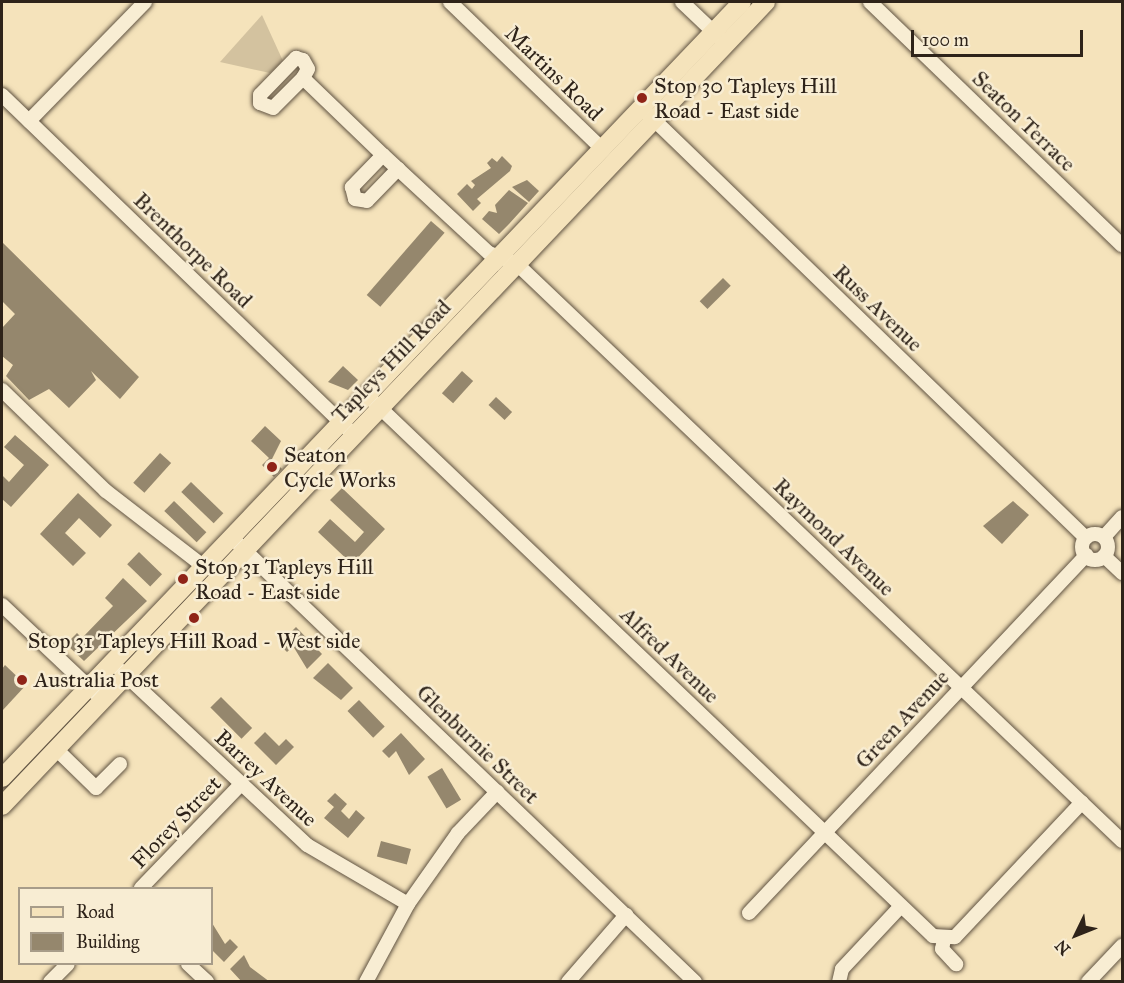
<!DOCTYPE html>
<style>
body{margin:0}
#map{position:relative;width:1124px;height:983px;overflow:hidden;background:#f5e3bb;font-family:"IM FELL Great Primer",serif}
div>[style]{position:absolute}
.green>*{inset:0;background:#d3c29f}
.building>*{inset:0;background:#95876d;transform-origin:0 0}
.roads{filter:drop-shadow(0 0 2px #605342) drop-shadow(0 0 2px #605342)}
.minor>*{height:14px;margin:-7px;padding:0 7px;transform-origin:7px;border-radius:7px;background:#f8edd3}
.minor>.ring{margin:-7px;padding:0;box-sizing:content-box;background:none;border:14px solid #f8edd3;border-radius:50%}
.major>*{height:18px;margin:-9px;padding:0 9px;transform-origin:9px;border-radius:9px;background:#f5e3bb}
.dots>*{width:16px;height:16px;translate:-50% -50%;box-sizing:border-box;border:3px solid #f8edd3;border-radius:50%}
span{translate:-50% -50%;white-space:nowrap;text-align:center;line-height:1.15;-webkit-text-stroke:5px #f8edd3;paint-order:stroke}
.street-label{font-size:22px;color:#2e2319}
.poi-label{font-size:22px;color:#2e2319}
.left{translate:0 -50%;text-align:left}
.frame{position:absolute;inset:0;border:3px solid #2e2319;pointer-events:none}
.legend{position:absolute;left:18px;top:887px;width:195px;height:78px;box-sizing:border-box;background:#f8edd3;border:2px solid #a79c89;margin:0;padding:8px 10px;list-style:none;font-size:18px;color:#2e2319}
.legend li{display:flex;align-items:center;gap:12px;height:30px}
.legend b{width:30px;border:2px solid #a79c89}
.north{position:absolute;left:1046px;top:905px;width:60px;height:60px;-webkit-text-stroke:4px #f8edd3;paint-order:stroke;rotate:227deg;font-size:16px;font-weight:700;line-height:24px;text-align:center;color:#2e2319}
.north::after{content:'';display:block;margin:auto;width:21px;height:27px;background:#2e2319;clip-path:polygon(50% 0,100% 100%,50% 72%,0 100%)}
.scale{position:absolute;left:911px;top:30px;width:172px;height:27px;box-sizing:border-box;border:3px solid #2e2319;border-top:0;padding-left:8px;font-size:18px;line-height:21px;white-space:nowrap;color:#2e2319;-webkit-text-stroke:4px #f8edd3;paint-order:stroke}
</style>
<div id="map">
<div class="green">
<div style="clip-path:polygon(262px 15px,283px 61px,270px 73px,220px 62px)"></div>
</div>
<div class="building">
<div style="clip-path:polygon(502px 156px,512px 166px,510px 171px,477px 199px,481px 203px,473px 211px,457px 194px,467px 184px,472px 189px,475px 185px,471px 181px,491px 168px,487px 163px,492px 158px,497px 162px)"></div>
<div style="clip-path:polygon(527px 180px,539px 191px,529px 202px,512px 187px)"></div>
<div style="clip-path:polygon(509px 190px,528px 203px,509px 224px,502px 218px,509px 224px,499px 234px,482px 219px,489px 211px,497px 213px,495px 205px)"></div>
<div style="left:431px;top:221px;width:18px;height:98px;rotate:41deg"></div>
<div style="clip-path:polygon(2px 242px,139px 377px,120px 399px,91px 371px,96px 380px,69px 408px,49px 389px,29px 400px,6px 376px,13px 365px,2px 356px,2px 328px,15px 314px,2px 301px)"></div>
<div style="left:723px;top:278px;width:11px;height:33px;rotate:45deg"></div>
<div style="clip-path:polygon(343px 366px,358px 380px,348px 390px,328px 382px)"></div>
<div style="left:462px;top:371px;width:15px;height:30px;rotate:42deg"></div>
<div style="left:496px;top:397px;width:22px;height:11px;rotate:43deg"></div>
<div style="clip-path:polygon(265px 426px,281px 441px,272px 459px,282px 469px,274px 477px,262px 465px,269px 458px,251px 441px)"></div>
<div style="clip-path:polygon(15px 435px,49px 465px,11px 507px,2px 499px,2px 475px,9px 482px,24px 465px,4px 447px)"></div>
<div style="left:160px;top:453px;width:15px;height:40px;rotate:42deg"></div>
<div style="left:191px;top:482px;width:45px;height:14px;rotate:44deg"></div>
<div style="clip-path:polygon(342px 488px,385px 529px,352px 564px,318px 532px,330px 519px,355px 542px,364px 532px,330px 500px)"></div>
<div style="clip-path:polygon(78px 493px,112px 525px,100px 538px,79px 518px,65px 533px,86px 553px,73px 566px,40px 534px)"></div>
<div style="left:174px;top:501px;width:45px;height:14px;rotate:44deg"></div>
<div style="clip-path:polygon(1013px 501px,1029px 515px,1002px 544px,983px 526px)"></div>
<div style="left:139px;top:552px;width:32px;height:17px;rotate:44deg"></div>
<div style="clip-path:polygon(123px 578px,147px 601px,84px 661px,66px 644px,77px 633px,82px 638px,113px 606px,105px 598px)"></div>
<div style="clip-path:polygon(296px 627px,322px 654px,307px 669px,293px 646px,287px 652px,279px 644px)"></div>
<div style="clip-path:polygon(328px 663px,353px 688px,341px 700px,313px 678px)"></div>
<div style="clip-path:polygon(5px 665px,26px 685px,2px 711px,2px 669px)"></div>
<div style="left:221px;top:697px;width:44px;height:15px;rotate:45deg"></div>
<div style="left:359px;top:700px;width:37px;height:16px;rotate:46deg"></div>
<div style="clip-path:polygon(265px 732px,279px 746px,286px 739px,294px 747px,276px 765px,254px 743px)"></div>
<div style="clip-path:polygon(401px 733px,425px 759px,409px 775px,396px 751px,389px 758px,382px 751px)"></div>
<div style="left:442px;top:768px;width:37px;height:17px;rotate:59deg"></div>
<div style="clip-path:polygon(335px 793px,347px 804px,341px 811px,349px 819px,356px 810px,365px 818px,348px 838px,324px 818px,334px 807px,327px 801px)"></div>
<div style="left:381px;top:841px;width:31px;height:16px;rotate:15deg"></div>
<div style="clip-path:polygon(212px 923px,225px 944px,230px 939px,238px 947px,224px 962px,212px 950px)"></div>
<div style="clip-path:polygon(244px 955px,250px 967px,270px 982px,242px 982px,230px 969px)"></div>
</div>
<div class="roads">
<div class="minor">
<div style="left:450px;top:2px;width:213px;rotate:44deg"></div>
<div style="left:682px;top:2px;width:52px;rotate:43.5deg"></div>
<div style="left:870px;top:2px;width:350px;rotate:44deg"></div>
<div style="left:303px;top:78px;width:42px;rotate:135deg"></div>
<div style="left:273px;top:108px;width:14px;rotate:-159deg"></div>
<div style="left:260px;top:103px;width:8px;rotate:-90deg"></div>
<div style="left:260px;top:95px;width:52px;rotate:-45.8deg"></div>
<div style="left:296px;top:58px;width:7px;rotate:16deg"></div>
<div style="left:303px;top:60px;width:10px;rotate:61deg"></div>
<div style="left:308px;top:69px;width:10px;rotate:119deg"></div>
<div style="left:303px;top:78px;width:111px;rotate:43.9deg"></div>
<div style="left:383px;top:155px;width:144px;rotate:42.8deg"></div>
<div style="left:489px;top:253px;width:30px;rotate:21deg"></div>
<div style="left:517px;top:264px;width:836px;rotate:43.64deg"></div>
<div style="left:2px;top:95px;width:481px;rotate:44deg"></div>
<div style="left:647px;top:113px;width:611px;rotate:44.07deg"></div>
<div style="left:29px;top:121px;width:166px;rotate:-45.7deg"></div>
<div style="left:383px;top:155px;width:45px;rotate:134.1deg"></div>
<div style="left:352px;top:187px;width:12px;rotate:76deg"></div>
<div style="left:355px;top:199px;width:12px;rotate:9deg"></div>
<div style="left:367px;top:201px;width:45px;rotate:-45.9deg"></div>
<div style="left:2px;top:390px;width:145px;rotate:44.2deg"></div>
<div style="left:106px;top:491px;width:123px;rotate:37.7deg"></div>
<div style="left:373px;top:401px;width:774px;rotate:43.69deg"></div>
<div style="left:933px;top:936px;width:22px;rotate:3deg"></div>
<div style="left:955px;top:937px;width:185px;rotate:-46.7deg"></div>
<div class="ring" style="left:1082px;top:534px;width:12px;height:12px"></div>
<div style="left:231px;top:537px;width:643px;rotate:43.8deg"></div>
<div style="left:1104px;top:537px;width:27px;rotate:-48deg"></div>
<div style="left:1104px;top:556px;width:25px;rotate:43deg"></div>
<div style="left:2px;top:605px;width:129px;rotate:43.4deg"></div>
<div style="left:120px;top:670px;width:256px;rotate:43.1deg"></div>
<div style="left:307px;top:845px;width:117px;rotate:30.3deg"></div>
<div style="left:56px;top:749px;width:56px;rotate:44.3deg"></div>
<div style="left:96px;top:788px;width:34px;rotate:-45deg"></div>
<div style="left:141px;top:888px;width:144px;rotate:-46.1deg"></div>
<div style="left:749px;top:913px;width:492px;rotate:-46.7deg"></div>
<div style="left:944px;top:940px;width:9px;rotate:103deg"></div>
<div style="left:942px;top:949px;width:21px;rotate:47deg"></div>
<div style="left:188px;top:964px;width:26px;rotate:43deg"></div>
<div style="left:50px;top:982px;width:25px;rotate:-45deg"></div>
<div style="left:366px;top:982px;width:89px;rotate:-61.7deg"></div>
<div style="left:408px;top:904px;width:87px;rotate:-54.8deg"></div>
<div style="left:458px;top:833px;width:57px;rotate:-46.4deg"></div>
<div style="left:568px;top:982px;width:89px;rotate:-49.1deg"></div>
<div style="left:839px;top:982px;width:13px;rotate:-77deg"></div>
<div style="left:842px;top:969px;width:86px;rotate:-46.9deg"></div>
<div style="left:1088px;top:982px;width:50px;rotate:-46.6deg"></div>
</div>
<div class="major">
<div style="left:2px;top:778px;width:1072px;rotate:-46.36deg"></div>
<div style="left:2px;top:806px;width:1109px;rotate:-46.46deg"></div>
</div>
</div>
<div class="dots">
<div style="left:642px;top:98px;background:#8f2418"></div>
<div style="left:272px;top:467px;background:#8f2418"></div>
<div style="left:183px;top:579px;background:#8f2418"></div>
<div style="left:194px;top:618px;background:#8f2418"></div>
<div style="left:22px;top:680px;background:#8f2418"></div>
</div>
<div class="street-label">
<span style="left:554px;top:73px;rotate:44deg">Martins Road</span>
<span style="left:1024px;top:121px;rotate:44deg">Seaton Terrace</span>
<span style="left:193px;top:250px;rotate:44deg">Brenthorpe Road</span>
<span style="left:878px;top:308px;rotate:44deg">Russ Avenue</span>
<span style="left:391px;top:361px;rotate:-46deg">Tapleys Hill Road</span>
<span style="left:834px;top:537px;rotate:44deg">Raymond Avenue</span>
<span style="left:670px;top:655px;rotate:44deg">Alfred Avenue</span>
<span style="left:902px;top:719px;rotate:-47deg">Green Avenue</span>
<span style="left:478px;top:744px;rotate:44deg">Glenburnie Street</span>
<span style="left:266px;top:778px;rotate:43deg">Barrey Avenue</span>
<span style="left:176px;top:822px;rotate:-46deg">Florey Street</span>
</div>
<div class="poi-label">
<span class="left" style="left:654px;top:98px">Stop 30 Tapleys Hill<br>Road - East side</span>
<span class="left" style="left:284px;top:467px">Seaton<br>Cycle Works</span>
<span class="left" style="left:195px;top:579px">Stop 31 Tapleys Hill<br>Road - East side</span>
<span style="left:194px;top:641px">Stop 31 Tapleys Hill Road - West side</span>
<span class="left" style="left:34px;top:680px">Australia Post</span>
</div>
<div class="frame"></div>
<ul class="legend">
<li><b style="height:8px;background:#f5e3bb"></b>Road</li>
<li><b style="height:16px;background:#95876d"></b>Building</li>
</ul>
<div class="north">N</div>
<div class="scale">100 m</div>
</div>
